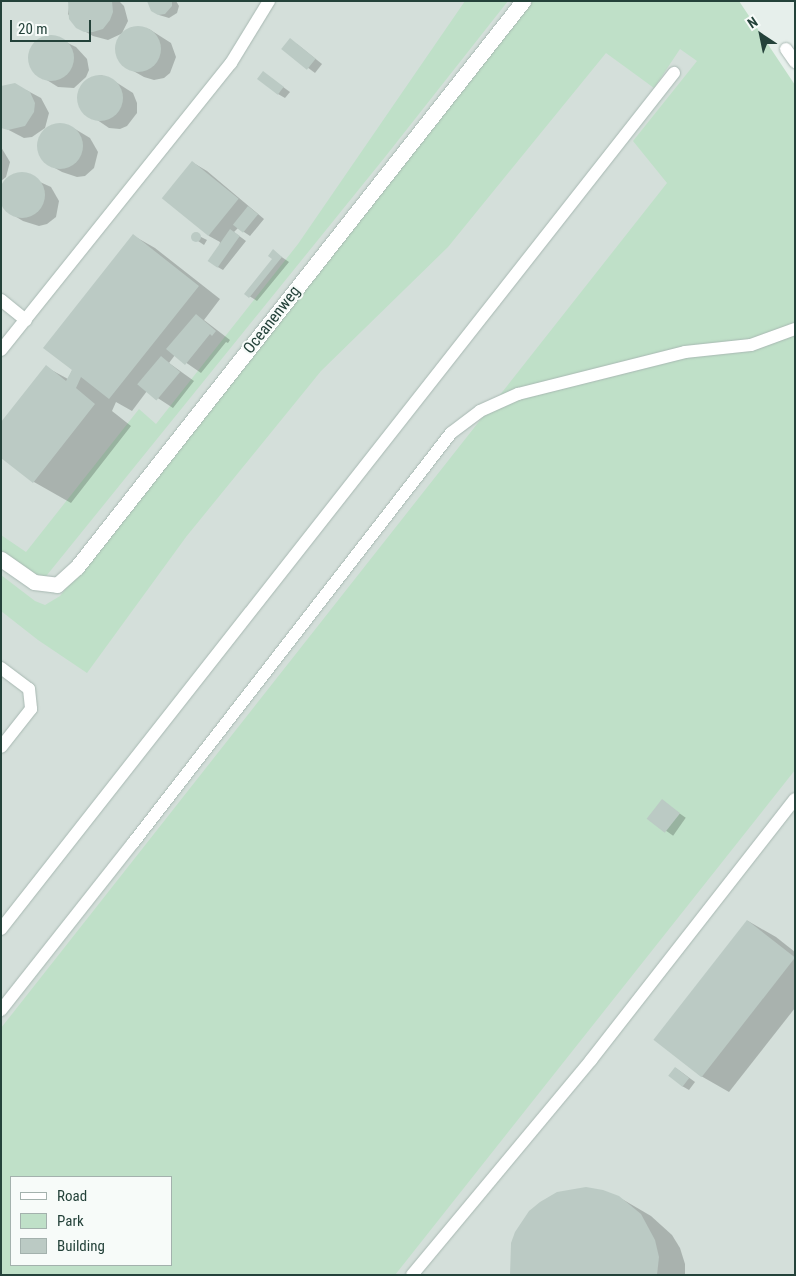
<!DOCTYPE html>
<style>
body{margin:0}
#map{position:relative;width:796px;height:1276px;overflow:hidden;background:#e6efeb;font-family:"Roboto Condensed",sans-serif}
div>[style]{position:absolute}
.built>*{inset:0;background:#d4dfda}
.green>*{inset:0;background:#bfe0c8}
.shadow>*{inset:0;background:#0003;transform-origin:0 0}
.building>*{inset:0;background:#bbcac4;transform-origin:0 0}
.round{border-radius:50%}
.roads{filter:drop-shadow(0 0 1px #a8b8b2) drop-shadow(0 0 1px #a8b8b2)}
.lane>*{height:12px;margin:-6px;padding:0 6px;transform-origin:6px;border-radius:6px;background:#fff}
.street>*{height:15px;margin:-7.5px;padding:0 7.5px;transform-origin:7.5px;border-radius:7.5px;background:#fff}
span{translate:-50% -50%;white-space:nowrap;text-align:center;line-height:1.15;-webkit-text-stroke:4px #f7fbf9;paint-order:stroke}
.street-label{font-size:16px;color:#24423a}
.frame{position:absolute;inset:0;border:2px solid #24423a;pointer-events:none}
.legend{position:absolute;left:10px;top:1176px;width:162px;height:90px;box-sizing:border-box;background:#f7fbf9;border:1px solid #a3b1ad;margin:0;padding:6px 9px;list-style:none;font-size:15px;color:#24423a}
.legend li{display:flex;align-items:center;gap:10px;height:25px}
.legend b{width:25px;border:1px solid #a3b1ad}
.north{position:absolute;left:736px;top:10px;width:50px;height:50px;-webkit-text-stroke:4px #f7fbf9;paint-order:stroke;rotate:326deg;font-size:14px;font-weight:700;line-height:20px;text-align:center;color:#24423a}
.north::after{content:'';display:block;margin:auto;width:18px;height:22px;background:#24423a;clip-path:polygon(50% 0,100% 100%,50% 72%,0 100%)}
.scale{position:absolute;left:10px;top:20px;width:81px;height:22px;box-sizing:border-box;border:2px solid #24423a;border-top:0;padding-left:6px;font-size:15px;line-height:18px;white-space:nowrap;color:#24423a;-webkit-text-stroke:4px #f7fbf9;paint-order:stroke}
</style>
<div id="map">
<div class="built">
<div style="clip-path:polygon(1px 1px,537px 1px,50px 622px,1px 585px)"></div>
<div style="clip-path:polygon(evenodd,575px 1px,795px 89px,795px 1275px,1px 1275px,1px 602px,51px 635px,575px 1px,11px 1177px,171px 1177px,171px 1265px,11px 1265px,11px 1177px)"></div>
</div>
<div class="green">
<div style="clip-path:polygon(465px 1px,508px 1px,385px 157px,43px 580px,1px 550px,1px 535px,26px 552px,139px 409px,156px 424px,298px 244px)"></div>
<div style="clip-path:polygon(evenodd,530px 1px,739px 1px,795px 85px,795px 770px,395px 1275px,1px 1275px,1px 1028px,667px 183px,633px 141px,697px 61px,680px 49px,654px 88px,606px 53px,448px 247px,321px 371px,186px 537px,87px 673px,38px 640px,1px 611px,1px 575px,35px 601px,45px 605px,60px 596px,530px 1px,11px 1177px,171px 1177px,171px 1265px,11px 1265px,11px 1177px)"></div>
</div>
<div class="shadow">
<div style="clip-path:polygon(70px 1px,119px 1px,124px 6px,128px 21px,122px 33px,132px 27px,149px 29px,171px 43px,176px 57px,170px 73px,164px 78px,154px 80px,144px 77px,128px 68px,117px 55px,116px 46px,123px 33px,108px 40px,93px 36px,77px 27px,68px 14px)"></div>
<div style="clip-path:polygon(149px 1px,176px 1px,179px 6px,177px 13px,169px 18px,159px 15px)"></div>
<div style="clip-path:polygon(53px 36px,76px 47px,87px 59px,89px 70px,86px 77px,74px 88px,58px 87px,34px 72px,30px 65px,29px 57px,32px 47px,44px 37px)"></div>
<div style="clip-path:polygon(297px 44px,322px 64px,315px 73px,283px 49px)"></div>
<div style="clip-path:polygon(264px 73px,290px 92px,285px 98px,278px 94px)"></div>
<div style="clip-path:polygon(101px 75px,111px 79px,133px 93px,137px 103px,137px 113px,127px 126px,120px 129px,109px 128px,81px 109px,78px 93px,88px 79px)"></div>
<div style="clip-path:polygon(26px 90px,41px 98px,49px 113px,45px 128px,32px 137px,24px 138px,1px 126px)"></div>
<div style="clip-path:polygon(59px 124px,75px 129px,90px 138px,98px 152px,94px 168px,85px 176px,77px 177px,62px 172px,46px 163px,38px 149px,42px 134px,51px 126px)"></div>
<div style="clip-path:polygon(1px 147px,10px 162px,6px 177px,1px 181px)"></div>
<div style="clip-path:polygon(192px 162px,207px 171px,264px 219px,250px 236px,238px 228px,234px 232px,246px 241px,223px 270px,216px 266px,220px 242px,209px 236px)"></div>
<div style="clip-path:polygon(20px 173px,51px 187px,59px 201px,56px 217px,47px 224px,39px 226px,23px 221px,8px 212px,1px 201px,3px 183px,13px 175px)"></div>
<div style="clip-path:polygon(195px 234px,207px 240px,204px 245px,192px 237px)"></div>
<div style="clip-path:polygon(134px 236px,155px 248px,220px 299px,204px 320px,230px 340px,228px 343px,226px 342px,201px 373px,175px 355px,169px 363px,194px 381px,173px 408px,147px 391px,132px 411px,116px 402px,112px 411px,131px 426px,71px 503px,34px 482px,1px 456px,46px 367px,68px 379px)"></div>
<div style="clip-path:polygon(273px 251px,289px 262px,257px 301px,246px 294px,274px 259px)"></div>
<div style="left:662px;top:801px;width:29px;height:22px;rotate:35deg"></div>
<div style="clip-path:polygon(748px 921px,776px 937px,795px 952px,795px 1008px,729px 1092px,701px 1076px,655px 1039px)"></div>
<div style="clip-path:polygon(676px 1068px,695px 1082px,689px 1090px,682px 1086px)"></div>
<div style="clip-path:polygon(622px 1199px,651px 1216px,672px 1235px,680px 1248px,685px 1264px,685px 1275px,512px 1275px)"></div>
</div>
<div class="building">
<div style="clip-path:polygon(68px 1px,112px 1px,113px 12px,110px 20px,103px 29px,93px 32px,84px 32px,76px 28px,69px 19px)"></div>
<div style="clip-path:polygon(147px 1px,172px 1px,172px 6px,165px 14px,158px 15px,151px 11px)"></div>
<div class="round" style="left:115px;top:26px;width:46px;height:46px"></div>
<div class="round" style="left:28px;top:35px;width:46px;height:46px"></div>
<div style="left:290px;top:38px;width:33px;height:14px;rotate:39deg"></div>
<div style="left:263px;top:71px;width:26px;height:10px;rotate:37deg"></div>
<div class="round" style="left:77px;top:75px;width:46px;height:46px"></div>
<div style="clip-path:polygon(15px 83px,30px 92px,35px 103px,34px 112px,25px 126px,8px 130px,1px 128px,1px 86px)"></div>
<div class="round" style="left:37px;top:123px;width:46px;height:46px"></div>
<div style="left:192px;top:161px;width:60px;height:48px;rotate:39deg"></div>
<div class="round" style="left:-1px;top:172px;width:46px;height:46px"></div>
<div style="left:248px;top:206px;width:13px;height:24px;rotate:39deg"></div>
<div style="left:230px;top:229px;width:12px;height:39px;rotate:35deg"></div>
<div class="round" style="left:191px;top:232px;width:10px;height:10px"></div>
<div style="clip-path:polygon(133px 234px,199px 286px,109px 399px,81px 377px,76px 388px,95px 404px,33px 483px,1px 458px,1px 422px,46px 365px,66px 381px,72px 370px,43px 348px)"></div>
<div style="clip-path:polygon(273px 249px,282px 257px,249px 298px,244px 294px,272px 259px,268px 256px)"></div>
<div style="clip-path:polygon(196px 314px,216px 331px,212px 336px,210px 334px,185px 365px,166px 349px)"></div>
<div style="left:161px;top:356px;width:25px;height:37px;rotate:40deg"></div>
<div style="left:662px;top:799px;width:23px;height:25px;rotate:38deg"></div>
<div style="left:747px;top:920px;width:61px;height:152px;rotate:38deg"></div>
<div style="left:675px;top:1067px;width:18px;height:11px;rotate:38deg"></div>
<div style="clip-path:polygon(586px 1187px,603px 1190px,619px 1196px,641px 1214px,655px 1240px,659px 1257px,657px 1275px,510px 1275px,511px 1243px,515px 1232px,529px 1211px,540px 1202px,557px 1192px)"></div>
</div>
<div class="roads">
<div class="lane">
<div style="left:786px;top:49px;width:16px;rotate:55deg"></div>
<div style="left:1px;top:300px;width:32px;rotate:39deg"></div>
<div style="left:1px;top:350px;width:368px;rotate:-51.3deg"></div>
<div style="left:231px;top:63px;width:73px;rotate:-58.5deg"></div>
<div style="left:1px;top:668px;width:35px;rotate:37deg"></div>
<div style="left:29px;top:689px;width:20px;rotate:84deg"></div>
<div style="left:31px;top:709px;width:48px;rotate:128.3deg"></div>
<div style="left:1px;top:929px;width:1089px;rotate:-51.83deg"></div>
<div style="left:1px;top:1010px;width:213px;rotate:-51.7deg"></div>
<div style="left:133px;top:843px;width:519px;rotate:-52.2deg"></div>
<div style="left:451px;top:433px;width:36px;rotate:-37deg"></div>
<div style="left:480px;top:411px;width:42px;rotate:-24.1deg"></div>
<div style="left:518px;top:394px;width:172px;rotate:-14.1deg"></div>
<div style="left:685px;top:352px;width:66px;rotate:-6.1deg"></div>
<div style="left:751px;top:345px;width:47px;rotate:-20deg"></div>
<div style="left:412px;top:1275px;width:280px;rotate:-50.2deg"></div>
<div style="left:591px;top:1060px;width:331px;rotate:-52deg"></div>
</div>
<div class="street">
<div style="left:1px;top:559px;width:40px;rotate:34.9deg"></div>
<div style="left:34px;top:582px;width:23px;rotate:7deg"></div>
<div style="left:57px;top:585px;width:27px;rotate:-42deg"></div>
<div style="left:77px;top:567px;width:721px;rotate:-51.76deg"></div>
</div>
</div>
<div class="street-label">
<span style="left:272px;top:320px;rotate:-52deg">Oceanenweg</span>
</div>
<div class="frame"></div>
<ul class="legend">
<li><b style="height:6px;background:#fff"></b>Road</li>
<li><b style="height:14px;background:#bfe0c8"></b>Park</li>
<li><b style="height:14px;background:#bbcac4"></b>Building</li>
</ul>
<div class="north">N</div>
<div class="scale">20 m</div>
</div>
